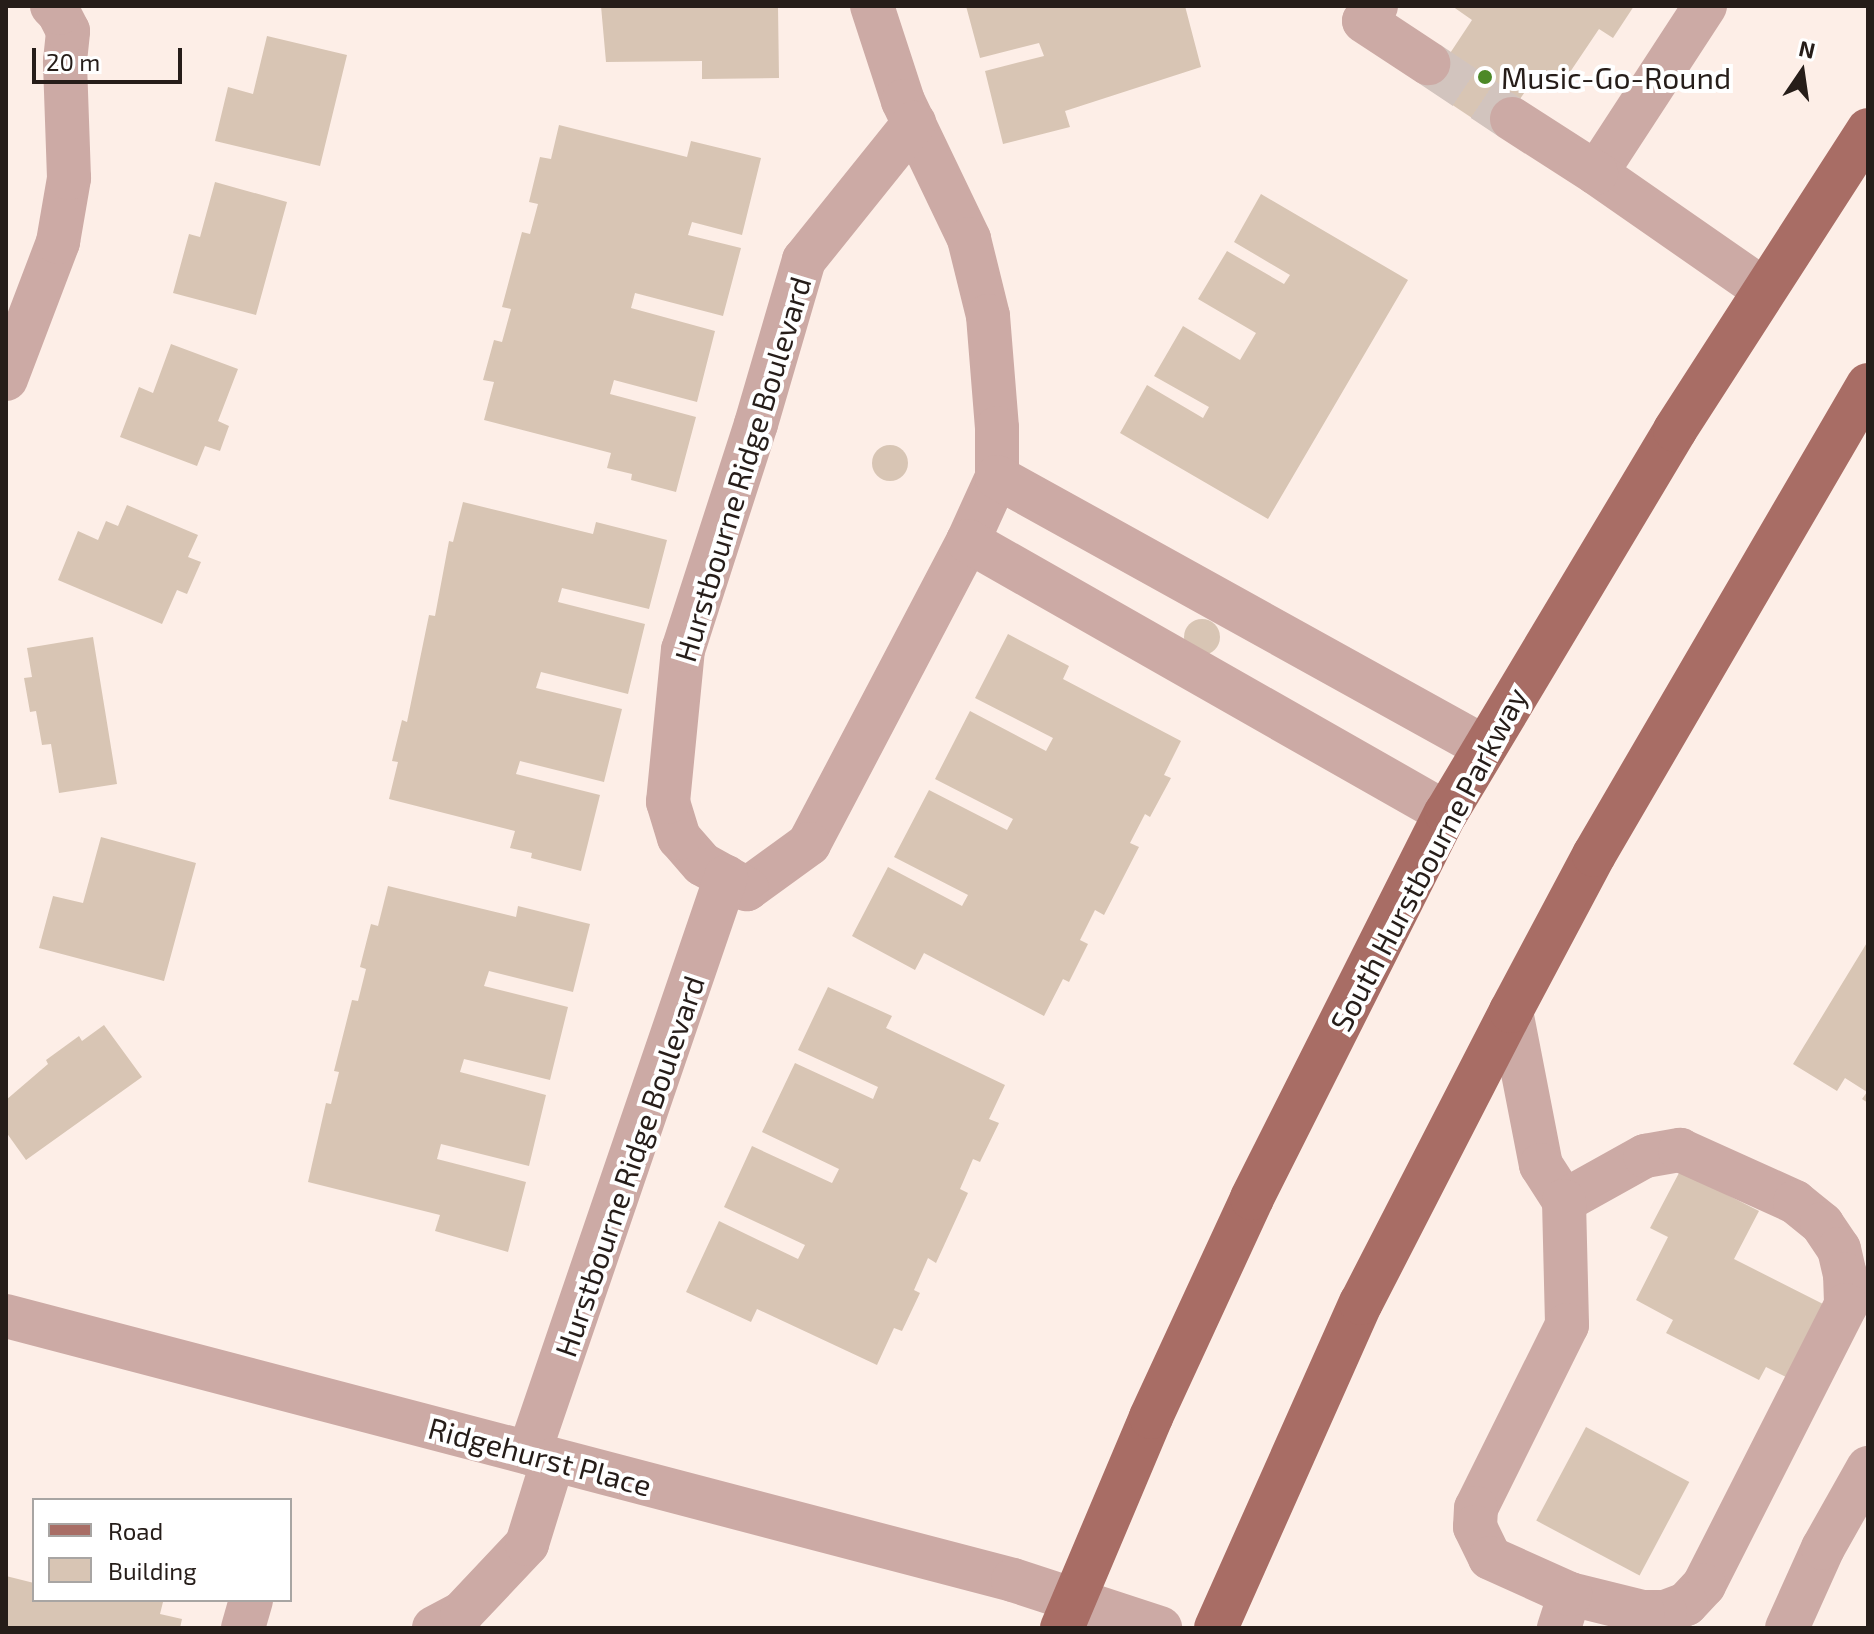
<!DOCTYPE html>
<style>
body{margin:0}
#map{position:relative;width:1874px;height:1634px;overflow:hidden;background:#fdeee7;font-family:"Exo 2",sans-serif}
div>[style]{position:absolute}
.building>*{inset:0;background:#d8c5b4;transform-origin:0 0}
.round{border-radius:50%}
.minor-tunnel>*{height:44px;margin-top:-22px;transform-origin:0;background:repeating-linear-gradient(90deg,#d2c4be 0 44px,transparent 0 66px)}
.minor>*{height:44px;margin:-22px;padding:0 22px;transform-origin:22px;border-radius:22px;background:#ccaaa5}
.major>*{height:44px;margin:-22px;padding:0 22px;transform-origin:22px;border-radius:22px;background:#a86d65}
.dots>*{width:22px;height:22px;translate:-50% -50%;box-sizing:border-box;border:4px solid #fff;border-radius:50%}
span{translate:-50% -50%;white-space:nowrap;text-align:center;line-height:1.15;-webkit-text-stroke:8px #fff;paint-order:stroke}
.poi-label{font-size:30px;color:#261d19}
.left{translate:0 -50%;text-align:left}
.street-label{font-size:30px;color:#261d19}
.frame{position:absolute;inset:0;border:8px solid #261d19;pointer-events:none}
.legend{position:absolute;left:32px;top:1498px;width:260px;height:104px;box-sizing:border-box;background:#fff;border:2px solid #a8a5a3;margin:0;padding:10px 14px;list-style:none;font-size:24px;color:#261d19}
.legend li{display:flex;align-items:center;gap:16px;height:40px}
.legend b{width:40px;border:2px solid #a8a5a3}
.north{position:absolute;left:1762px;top:32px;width:80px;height:80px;-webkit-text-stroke:6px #fff;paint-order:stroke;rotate:13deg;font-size:22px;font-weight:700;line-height:32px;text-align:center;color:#261d19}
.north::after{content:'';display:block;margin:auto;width:28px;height:36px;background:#261d19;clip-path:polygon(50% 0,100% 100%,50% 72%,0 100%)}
.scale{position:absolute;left:32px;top:48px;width:150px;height:36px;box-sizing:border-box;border:4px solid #261d19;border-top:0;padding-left:10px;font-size:24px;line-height:28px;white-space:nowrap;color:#261d19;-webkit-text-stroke:6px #fff;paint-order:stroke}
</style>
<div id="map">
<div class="building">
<div style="clip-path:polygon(601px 6px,778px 6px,779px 78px,702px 79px,702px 61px,606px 62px)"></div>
<div style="clip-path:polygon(966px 6px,1185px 6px,1201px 67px,1065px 111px,1070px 127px,1003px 144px,985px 71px,1044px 56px,1039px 43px,980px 58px)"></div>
<div style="clip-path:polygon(1452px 6px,1634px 6px,1613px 38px,1599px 29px,1562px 84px,1540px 70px,1496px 134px,1427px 88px,1472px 20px)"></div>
<div style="clip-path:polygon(267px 36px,347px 55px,320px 166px,215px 141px,228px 87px,253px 94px)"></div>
<div style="clip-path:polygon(559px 125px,687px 157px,691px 141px,761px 158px,742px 235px,692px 222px,688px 235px,741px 248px,723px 316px,635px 293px,631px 308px,715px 331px,697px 402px,614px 380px,610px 394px,696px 417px,676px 492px,631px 480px,632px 474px,607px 468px,611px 453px,484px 420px,494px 382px,483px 380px,494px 340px,502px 342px,511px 309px,502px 307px,522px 232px,530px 234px,538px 204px,529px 202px,540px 157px,551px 159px)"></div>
<div style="clip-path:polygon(215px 182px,287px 202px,256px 315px,173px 293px,189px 234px,200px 237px)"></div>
<div style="clip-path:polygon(1261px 194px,1408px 280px,1268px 519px,1120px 433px,1147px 385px,1203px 418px,1209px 407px,1154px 376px,1183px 326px,1240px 360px,1256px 333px,1198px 299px,1227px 251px,1284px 284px,1290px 275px,1234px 242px)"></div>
<div style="clip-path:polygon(171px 344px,238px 369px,218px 421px,229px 426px,220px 451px,205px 446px,197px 466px,120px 437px,139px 387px,153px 393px)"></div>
<div class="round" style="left:872px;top:445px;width:36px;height:36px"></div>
<div style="clip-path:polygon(463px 502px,593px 534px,596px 522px,667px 540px,649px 609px,562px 588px,558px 602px,645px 624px,628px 694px,541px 672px,536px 688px,622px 709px,604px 782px,520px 761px,516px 774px,600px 795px,581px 871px,531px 858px,532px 853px,510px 848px,515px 831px,389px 799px,398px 762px,392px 761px,402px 720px,407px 722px,429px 615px,435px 616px,449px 541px,453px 542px)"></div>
<div style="clip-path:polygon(127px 505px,198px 535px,188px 557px,201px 562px,187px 594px,177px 590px,162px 624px,58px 580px,78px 531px,98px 540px,106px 521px,118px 526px)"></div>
<div class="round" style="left:1184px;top:619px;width:36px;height:36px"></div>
<div style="clip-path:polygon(1008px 634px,1069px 666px,1063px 679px,1181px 741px,1164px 775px,1171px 778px,1150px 817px,1145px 814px,1130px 843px,1139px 847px,1104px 915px,1095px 910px,1080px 940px,1088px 944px,1069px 982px,1063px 979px,1044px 1016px,924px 953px,915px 970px,852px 936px,888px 867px,962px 906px,968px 895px,894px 857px,929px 790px,1007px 830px,1013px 819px,935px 779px,970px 711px,1046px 751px,1053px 738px,975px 698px)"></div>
<div style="clip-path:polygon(93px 637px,117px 784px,59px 793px,51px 744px,42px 745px,36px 711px,30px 712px,24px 678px,32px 677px,27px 648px)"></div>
<div style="clip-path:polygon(101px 837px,196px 863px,164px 981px,39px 948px,53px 896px,83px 903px)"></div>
<div style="clip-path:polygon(388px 886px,516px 917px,518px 906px,590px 924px,573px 992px,489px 971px,484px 986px,568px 1007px,550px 1080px,464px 1059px,460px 1072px,546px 1095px,529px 1166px,441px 1144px,437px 1159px,526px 1182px,508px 1252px,435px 1231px,440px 1215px,308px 1182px,326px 1103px,331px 1104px,339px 1072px,334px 1071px,352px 1000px,358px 1001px,366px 969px,360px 967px,371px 924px,378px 926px)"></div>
<div style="clip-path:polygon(1868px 941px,1868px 1103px,1862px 1099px,1867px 1092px,1845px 1078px,1837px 1091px,1793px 1064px)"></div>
<div style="clip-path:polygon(828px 987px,892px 1016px,886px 1028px,1005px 1085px,989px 1119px,999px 1123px,980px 1162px,973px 1159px,960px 1189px,968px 1193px,936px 1263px,928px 1258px,914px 1290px,920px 1293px,902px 1331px,894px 1328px,877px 1365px,757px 1309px,751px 1322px,686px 1292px,719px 1221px,798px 1259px,805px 1245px,724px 1207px,752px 1146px,832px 1183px,839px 1169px,762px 1132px,795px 1063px,873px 1099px,878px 1087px,798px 1050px)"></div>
<div style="clip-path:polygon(104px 1025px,142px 1077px,26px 1160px,6px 1132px,6px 1100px,48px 1064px,46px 1060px,79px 1036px,82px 1041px)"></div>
<div style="clip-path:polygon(1680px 1171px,1759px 1211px,1734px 1259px,1827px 1306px,1790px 1379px,1766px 1367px,1759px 1380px,1666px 1333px,1673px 1320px,1636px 1300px,1668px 1237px,1650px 1228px)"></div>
<div style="left:1586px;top:1427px;width:117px;height:106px;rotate:28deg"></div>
<div style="clip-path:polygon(6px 1576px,34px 1583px,34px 1600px,157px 1600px,163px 1602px,160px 1614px,182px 1619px,180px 1628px,6px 1628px)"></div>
</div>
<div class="minor-tunnel">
<div style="left:1428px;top:63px;width:101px;rotate:33.7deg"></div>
</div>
<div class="minor">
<div style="left:872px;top:6px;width:100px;rotate:71.9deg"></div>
<div style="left:903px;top:101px;width:153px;rotate:64.4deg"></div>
<div style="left:969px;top:239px;width:79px;rotate:76.1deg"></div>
<div style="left:988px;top:316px;width:112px;rotate:85.4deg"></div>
<div style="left:997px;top:428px;width:49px;rotate:90deg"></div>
<div style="left:997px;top:477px;width:70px;rotate:114.4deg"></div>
<div style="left:968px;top:541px;width:342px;rotate:117.7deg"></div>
<div style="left:809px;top:844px;width:77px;rotate:144deg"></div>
<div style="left:747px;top:889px;width:51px;rotate:-150.9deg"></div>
<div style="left:702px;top:864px;width:35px;rotate:-131deg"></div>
<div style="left:679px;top:838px;width:38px;rotate:-107deg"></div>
<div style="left:668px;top:802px;width:153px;rotate:-84.4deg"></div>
<div style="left:683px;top:650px;width:237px;rotate:-72.1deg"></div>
<div style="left:756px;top:424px;width:171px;rotate:-73.7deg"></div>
<div style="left:804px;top:260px;width:176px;rotate:-51.2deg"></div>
<div style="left:1376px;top:6px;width:19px;rotate:129deg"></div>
<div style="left:1364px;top:21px;width:77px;rotate:33.3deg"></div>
<div style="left:1705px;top:6px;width:199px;rotate:123.1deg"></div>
<div style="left:1596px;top:173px;width:203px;rotate:34.8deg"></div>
<div style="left:1512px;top:119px;width:100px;rotate:32.7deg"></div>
<div style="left:6px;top:379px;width:147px;rotate:-69.2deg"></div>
<div style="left:58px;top:242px;width:65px;rotate:-80.2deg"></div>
<div style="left:69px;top:178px;width:117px;rotate:-92deg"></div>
<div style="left:65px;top:61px;width:30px;rotate:-84deg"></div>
<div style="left:68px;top:31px;width:20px;rotate:-117deg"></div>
<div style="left:59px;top:13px;width:10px;rotate:-135deg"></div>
<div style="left:997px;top:477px;width:557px;rotate:29deg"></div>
<div style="left:968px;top:541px;width:550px;rotate:29.64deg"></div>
<div style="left:1511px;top:1011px;width:157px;rotate:79deg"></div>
<div style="left:1541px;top:1165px;width:43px;rotate:57.4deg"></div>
<div style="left:1564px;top:1201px;width:93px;rotate:-29.1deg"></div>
<div style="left:1645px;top:1156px;width:36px;rotate:-10deg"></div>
<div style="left:1680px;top:1150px;width:126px;rotate:24.3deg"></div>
<div style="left:1795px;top:1202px;width:35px;rotate:39deg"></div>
<div style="left:1822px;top:1224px;width:30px;rotate:56deg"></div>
<div style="left:1839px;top:1249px;width:26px;rotate:77deg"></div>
<div style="left:1845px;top:1274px;width:31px;rotate:88deg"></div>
<div style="left:1846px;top:1305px;width:314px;rotate:116.9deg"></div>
<div style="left:1704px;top:1585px;width:26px;rotate:133deg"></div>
<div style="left:1686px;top:1604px;width:22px;rotate:159deg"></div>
<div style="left:1665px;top:1612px;width:22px;rotate:180deg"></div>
<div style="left:1643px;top:1612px;width:75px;rotate:-166.1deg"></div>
<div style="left:1570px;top:1594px;width:36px;rotate:108deg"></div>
<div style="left:1564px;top:1201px;width:124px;rotate:88.6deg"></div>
<div style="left:1567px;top:1325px;width:204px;rotate:116.4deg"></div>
<div style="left:1476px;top:1508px;width:19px;rotate:93deg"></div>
<div style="left:1475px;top:1527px;width:34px;rotate:64deg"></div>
<div style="left:1490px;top:1558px;width:88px;rotate:24.2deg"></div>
<div style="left:6px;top:1316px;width:1041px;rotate:14.69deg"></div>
<div style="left:1013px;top:1580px;width:155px;rotate:18.1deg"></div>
<div style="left:529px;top:1453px;width:609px;rotate:-71.12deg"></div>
<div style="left:243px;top:1628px;width:29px;rotate:-74deg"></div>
<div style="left:434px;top:1628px;width:32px;rotate:-28deg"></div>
<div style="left:462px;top:1613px;width:95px;rotate:-46.7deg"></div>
<div style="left:527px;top:1544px;width:88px;rotate:-72.8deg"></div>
<div style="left:1787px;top:1628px;width:88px;rotate:-65.8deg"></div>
<div style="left:1823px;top:1548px;width:92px;rotate:-60.6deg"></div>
</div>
<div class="major">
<div style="left:1062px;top:1628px;width:229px;rotate:-67.1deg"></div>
<div style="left:1151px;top:1417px;width:241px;rotate:-65.2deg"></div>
<div style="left:1252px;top:1198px;width:431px;rotate:-63.3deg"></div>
<div style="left:1446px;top:813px;width:446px;rotate:-59.1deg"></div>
<div style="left:1675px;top:430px;width:357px;rotate:-57.2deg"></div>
<div style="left:1216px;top:1628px;width:356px;rotate:-66deg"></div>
<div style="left:1361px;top:1303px;width:328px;rotate:-62.8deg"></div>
<div style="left:1511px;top:1011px;width:177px;rotate:-62deg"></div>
<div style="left:1594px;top:855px;width:544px;rotate:-59.76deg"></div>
</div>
<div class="dots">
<div style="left:1485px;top:77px;background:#4d8927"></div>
</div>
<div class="poi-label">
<span class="left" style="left:1501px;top:77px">Music-Go-Round</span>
</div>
<div class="street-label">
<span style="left:742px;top:469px;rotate:-73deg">Hurstbourne Ridge Boulevard</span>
<span style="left:1428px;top:859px;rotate:-62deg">South Hurstbourne Parkway</span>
<span style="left:629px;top:1166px;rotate:-71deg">Hurstbourne Ridge Boulevard</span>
<span style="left:540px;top:1456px;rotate:15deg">Ridgehurst Place</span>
</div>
<div class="frame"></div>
<ul class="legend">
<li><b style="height:10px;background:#a86d65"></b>Road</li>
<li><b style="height:22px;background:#d8c5b4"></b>Building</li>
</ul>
<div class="north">N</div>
<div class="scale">20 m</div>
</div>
